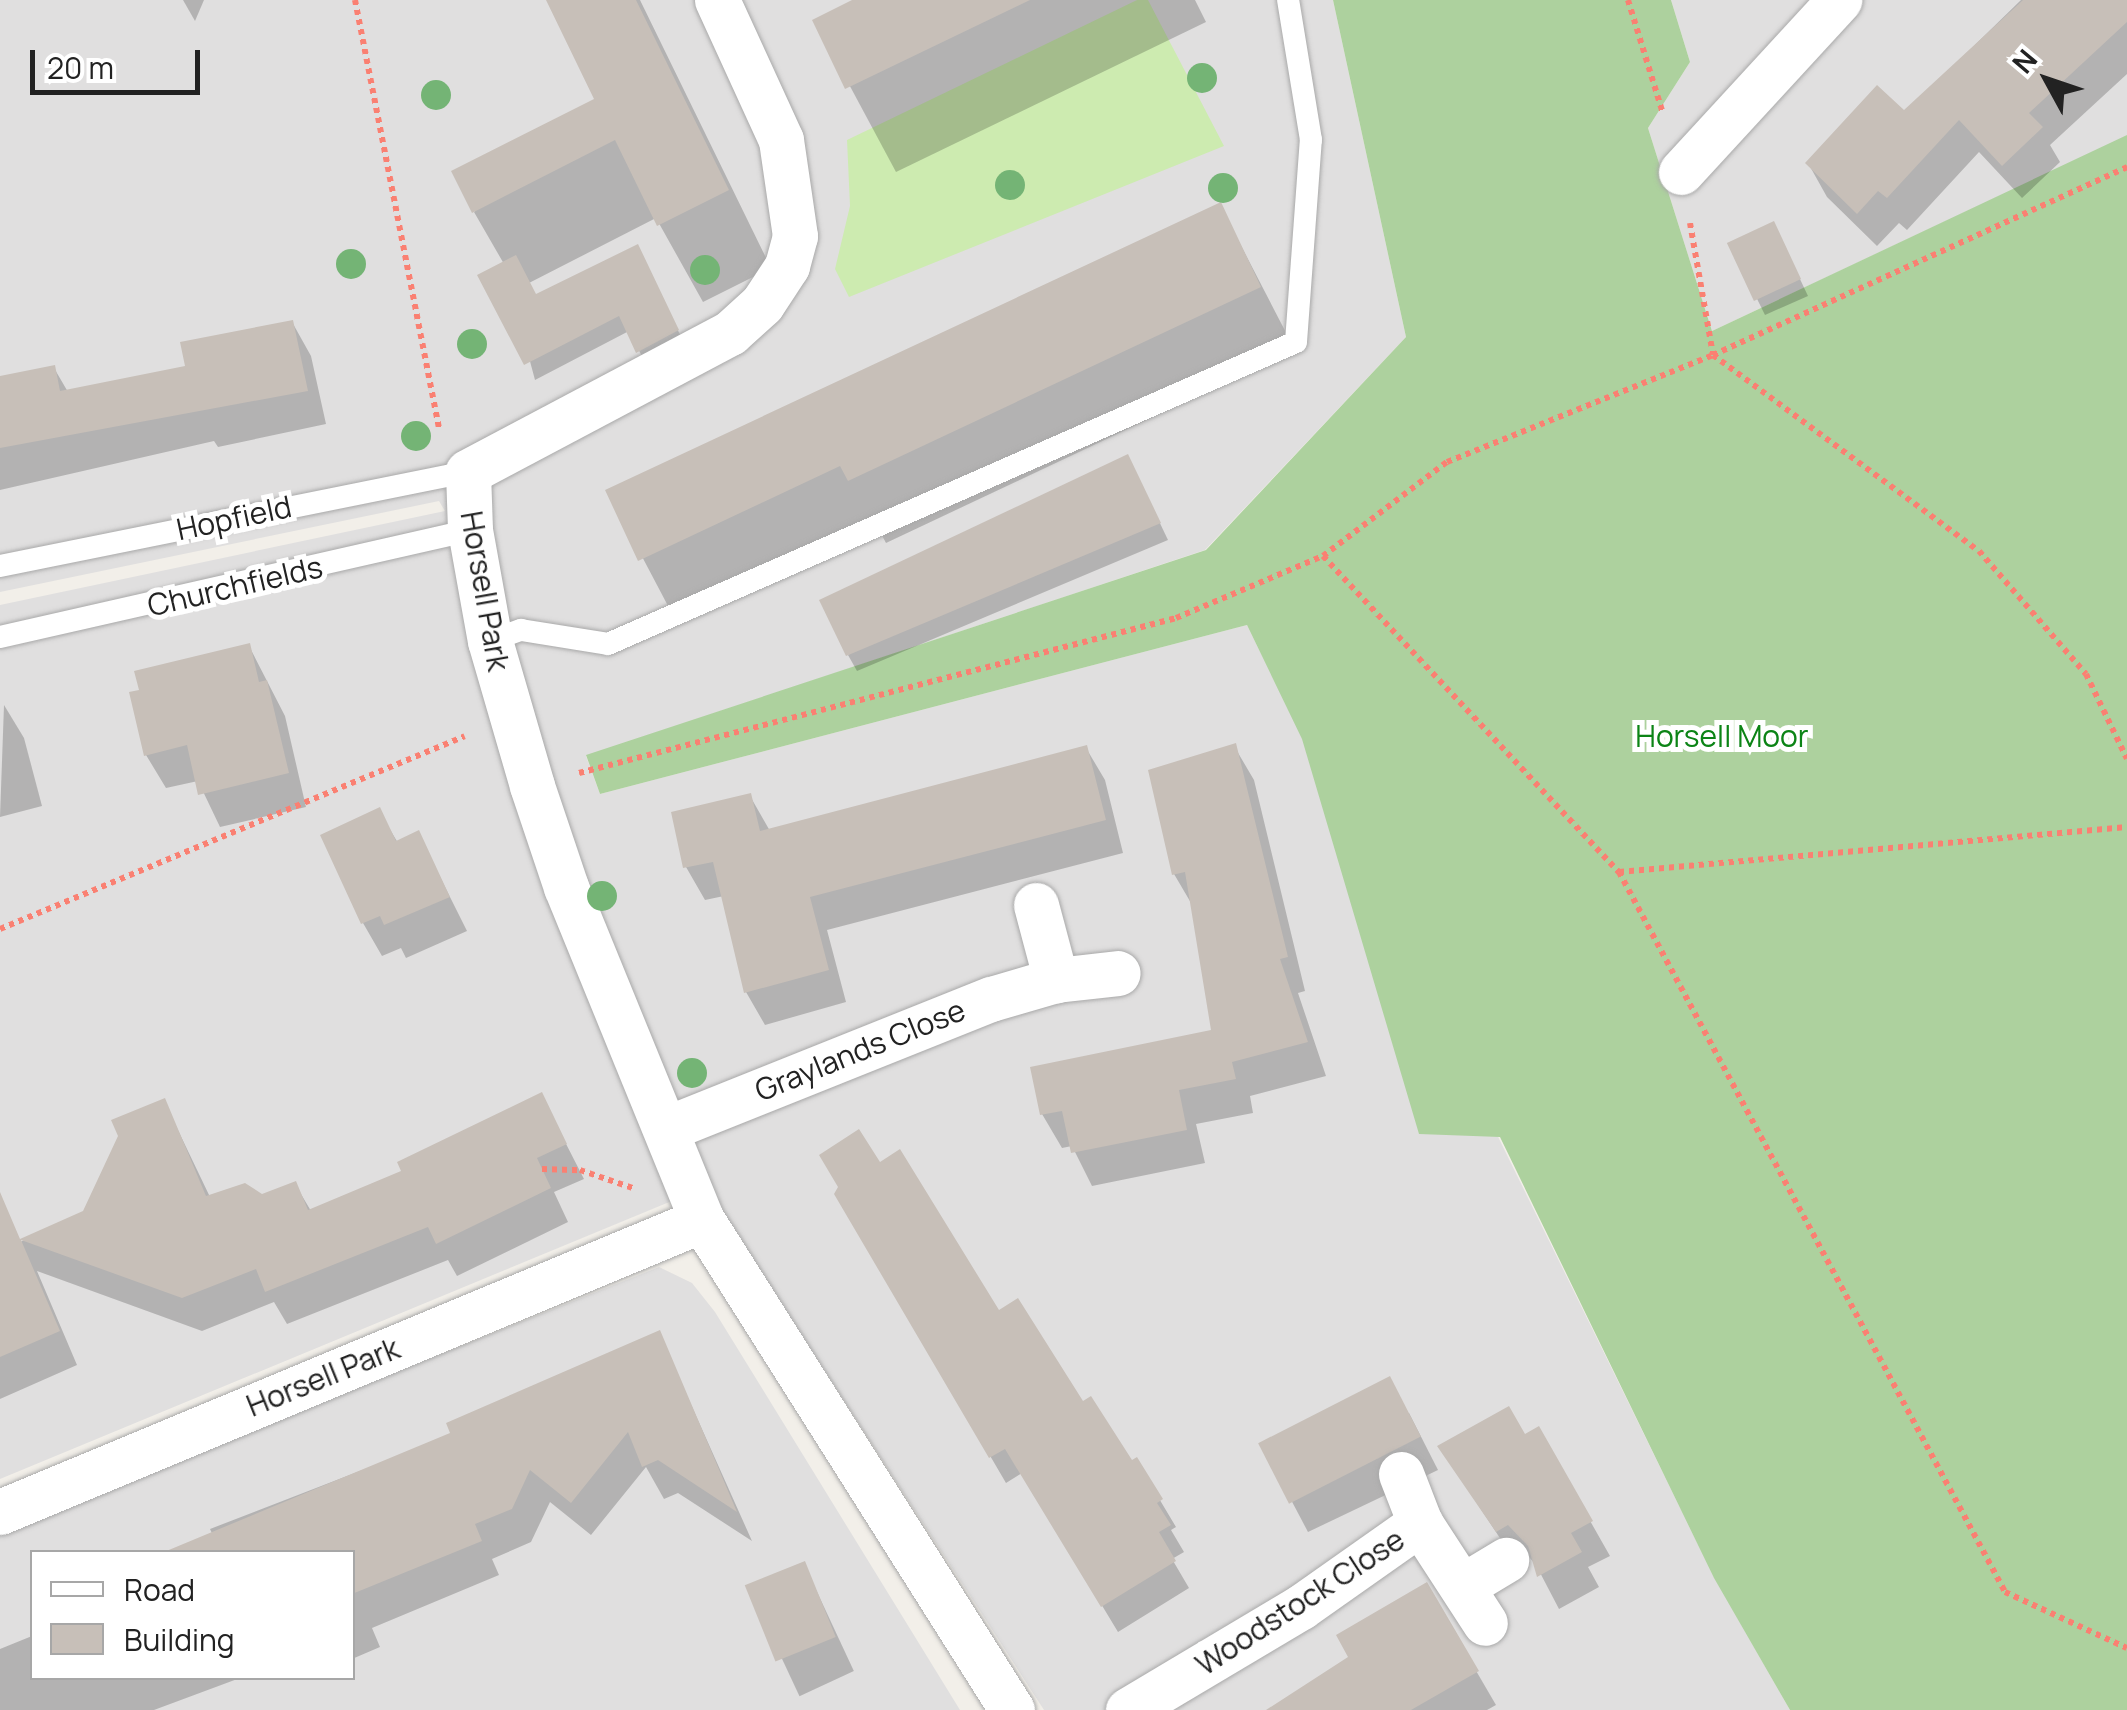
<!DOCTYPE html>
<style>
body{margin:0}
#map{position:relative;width:2127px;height:1710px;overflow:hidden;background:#f2efe9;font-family:Manrope,sans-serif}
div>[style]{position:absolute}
.residential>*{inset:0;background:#e0dfdf}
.grass>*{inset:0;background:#cdebb0}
.forest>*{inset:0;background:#add19e}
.shadow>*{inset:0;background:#0003;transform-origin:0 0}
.building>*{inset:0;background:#c7bfb8;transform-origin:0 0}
.path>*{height:6px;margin-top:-3px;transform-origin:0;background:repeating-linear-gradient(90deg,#fa8072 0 5px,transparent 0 10px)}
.roads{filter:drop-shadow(0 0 2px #a9a9a9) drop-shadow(0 0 2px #a9a9a9)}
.service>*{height:22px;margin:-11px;padding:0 11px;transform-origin:11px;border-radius:11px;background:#fff}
.minor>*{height:45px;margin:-22.5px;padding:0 22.5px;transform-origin:22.5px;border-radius:22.5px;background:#fff}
.trees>*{width:30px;height:30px;margin:-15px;border-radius:50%;background:#74b475}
span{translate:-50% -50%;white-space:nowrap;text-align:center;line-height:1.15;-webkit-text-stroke:10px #fff;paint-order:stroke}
.street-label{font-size:30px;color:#222}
.park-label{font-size:30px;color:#0c8416}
.legend{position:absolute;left:30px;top:1550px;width:325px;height:130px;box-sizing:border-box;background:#fff;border:2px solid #a7a7a7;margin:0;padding:12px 18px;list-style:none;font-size:30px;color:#222}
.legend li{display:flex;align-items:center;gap:20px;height:50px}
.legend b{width:50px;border:2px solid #a7a7a7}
.north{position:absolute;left:1997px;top:30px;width:100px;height:100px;-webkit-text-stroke:8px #fff;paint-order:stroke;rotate:310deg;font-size:28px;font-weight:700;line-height:40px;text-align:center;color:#222}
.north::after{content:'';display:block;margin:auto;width:35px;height:45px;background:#222;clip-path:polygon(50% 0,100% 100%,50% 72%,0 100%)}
.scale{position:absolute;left:30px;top:50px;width:170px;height:45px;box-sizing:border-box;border:5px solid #222;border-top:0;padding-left:12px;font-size:30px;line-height:35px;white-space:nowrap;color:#222;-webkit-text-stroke:8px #fff;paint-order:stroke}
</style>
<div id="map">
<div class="residential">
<div style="clip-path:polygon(0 0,1333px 0,1406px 337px,1205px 550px,586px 756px,600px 794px,1247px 625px,1714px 1577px,1790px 1710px,1044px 1710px,748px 1252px,679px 1198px,0 1479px,0 605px,445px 511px,439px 501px,0 592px)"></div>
<div style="clip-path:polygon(1671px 0,2127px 0,2127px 136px,1712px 331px,1648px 128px,1690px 62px)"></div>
<div style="clip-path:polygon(evenodd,659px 1267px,692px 1283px,715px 1312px,960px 1710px,0 1710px,0 1530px,659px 1267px,32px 1552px,352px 1552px,352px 1678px,32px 1678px,32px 1552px)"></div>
</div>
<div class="grass">
<div style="clip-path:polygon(1137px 0,1148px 0,1224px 146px,849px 297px,835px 269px,850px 206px,847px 140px)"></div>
</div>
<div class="forest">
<div style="clip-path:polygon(1333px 0,1671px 0,1690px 62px,1648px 128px,1712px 331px,2127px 135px,2127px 1710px,1790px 1710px,1714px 1578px,1500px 1137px,1419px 1134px,1302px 739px,1247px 625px,600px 794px,586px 755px,1206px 550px,1406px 337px)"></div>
</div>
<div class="shadow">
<div style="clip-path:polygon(183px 0,204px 0,195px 21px)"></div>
<div style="clip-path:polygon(549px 0,640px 0,771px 268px,703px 302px,656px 218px,529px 283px,536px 297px,646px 264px,686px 347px,648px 368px,629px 331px,535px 380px,504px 264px,474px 212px,598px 100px)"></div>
<div style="clip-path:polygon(858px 0,1195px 0,1206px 22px,896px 172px,815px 21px)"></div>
<div style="clip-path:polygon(2021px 0,2127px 0,2127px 74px,2050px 145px,2060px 162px,2022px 198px,1979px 152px,1907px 230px,1899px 223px,1877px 246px,1827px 197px,1808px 163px,1904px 114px)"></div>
<div style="clip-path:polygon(1220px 205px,1295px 350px,886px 543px,878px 528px,677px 623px,608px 492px)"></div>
<div style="clip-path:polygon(1782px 241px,1808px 296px,1765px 315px,1730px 244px)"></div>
<div style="clip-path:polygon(292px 322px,311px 356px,326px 424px,218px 447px,214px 441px,0 490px,0 379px,54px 368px,68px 392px,188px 368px)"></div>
<div style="clip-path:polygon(1136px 473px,1168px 540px,857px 671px,848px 655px)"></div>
<div style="clip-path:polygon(249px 646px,285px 716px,306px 807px,220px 827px,198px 781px,166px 788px,146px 755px)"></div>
<div style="clip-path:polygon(4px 705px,24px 738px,42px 806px,0 817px)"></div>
<div style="clip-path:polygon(1234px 746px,1254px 780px,1305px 991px,1298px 993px,1326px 1076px,1250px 1096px,1253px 1113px,1196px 1124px,1205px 1163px,1092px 1186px,1072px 1146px,1062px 1148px,1042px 1114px,1214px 1032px,1194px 908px,1174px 874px)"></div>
<div style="clip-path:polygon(1086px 748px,1105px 780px,1123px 853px,827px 930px,846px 1002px,765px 1025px,746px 992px,724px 896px,705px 900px,686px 867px,750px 796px,770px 831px)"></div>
<div style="clip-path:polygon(379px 811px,398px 843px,418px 833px,467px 931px,406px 958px,401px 948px,382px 956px,363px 923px)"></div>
<div style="clip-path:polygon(541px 1095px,584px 1179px,554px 1192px,568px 1222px,457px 1276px,448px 1260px,287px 1324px,274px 1302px,202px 1331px,37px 1271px,77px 1365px,0 1399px,0 1251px,85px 1213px,164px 1101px,210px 1197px,261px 1197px,295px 1184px,311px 1211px,405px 1172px)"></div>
<div style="clip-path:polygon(879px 1165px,998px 1313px,1131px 1464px,1136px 1460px,1176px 1527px,1171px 1530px,1184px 1552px,1172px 1559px,1189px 1588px,1118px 1632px,1022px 1473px,1006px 1483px,837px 1194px)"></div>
<div style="clip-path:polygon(659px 1333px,752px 1541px,678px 1493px,664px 1499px,646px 1467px,591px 1535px,550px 1502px,531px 1542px,492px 1559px,499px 1575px,372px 1628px,380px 1647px,352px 1659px,352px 1552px,192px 1552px,216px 1542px,210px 1529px,453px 1435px)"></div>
<div style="clip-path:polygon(1409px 1413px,1438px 1470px,1308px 1532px,1261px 1443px)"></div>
<div style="clip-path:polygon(1538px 1429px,1610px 1556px,1588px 1567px,1599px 1587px,1559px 1609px,1536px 1565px,1529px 1557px,1517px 1564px,1440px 1447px,1524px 1437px)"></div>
<div style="left:804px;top:1564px;width:118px;height:60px;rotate:65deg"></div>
<div style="clip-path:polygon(1426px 1585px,1496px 1705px,1487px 1710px,1373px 1710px,1351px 1658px)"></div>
<div style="clip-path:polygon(32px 1636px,32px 1678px,240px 1678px,154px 1710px,0 1710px,0 1649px)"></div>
</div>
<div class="building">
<div style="clip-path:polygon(546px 0,636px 0,729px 190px,657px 226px,615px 140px,472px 213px,451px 171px,594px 99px)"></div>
<div style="clip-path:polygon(852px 0,1030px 0,845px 89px,812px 20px)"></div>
<div style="clip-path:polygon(2023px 0,2127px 0,2127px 22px,2029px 113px,2043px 127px,2002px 166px,1959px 120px,1887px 198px,1878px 191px,1857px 214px,1805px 163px,1877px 85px,1904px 110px)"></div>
<div style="clip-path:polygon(1221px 202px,1261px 287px,848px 481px,840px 466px,638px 561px,605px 490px)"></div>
<div style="left:1774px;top:221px;width:64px;height:52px;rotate:65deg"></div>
<div style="clip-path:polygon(638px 244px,679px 330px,636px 353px,619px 316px,524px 365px,477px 275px,516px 255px,536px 294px)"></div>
<div style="clip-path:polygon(293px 320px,308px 391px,0 448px,0 376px,55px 365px,60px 391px,185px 366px,180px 342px)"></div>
<div style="clip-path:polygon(1128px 454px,1161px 523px,846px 656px,819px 600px)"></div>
<div style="clip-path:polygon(250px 643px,259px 682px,267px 680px,289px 773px,198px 795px,187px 745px,144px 756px,129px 692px,139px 690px,134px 671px)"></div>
<div style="clip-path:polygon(1236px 743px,1288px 957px,1280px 959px,1308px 1042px,1232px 1062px,1236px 1079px,1179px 1090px,1187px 1130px,1071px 1153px,1062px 1111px,1040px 1115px,1030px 1067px,1211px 1030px,1185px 872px,1172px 875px,1148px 770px)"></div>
<div style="clip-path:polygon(1087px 745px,1106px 820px,810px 897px,829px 970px,744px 993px,713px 862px,683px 868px,671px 812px,751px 793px,760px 831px)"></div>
<div style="clip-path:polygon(380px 807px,396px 841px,419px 830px,450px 897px,384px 925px,380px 916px,361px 924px,320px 835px)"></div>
<div style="clip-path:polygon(542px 1092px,567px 1144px,537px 1158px,551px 1188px,436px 1244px,428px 1227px,265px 1292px,256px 1269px,182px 1298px,21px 1240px,60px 1331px,0 1357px,0 1192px,20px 1239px,83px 1211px,118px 1136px,111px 1120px,165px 1098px,206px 1196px,245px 1183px,262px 1194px,296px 1181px,308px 1210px,401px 1171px,397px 1162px)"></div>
<div style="clip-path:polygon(859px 1129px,880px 1162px,900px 1149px,999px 1310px,1018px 1298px,1083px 1401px,1091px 1396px,1132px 1460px,1137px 1457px,1163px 1499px,1157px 1503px,1171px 1525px,1159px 1532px,1176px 1561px,1101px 1607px,1005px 1449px,989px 1458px,834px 1194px,838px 1187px,819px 1155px)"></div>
<div style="clip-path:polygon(660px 1330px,737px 1512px,658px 1460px,642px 1467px,628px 1432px,571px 1503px,530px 1470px,512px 1509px,475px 1524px,482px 1541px,352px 1594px,352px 1552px,164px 1552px,450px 1433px,446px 1423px)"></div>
<div style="left:1390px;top:1376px;width:68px;height:148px;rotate:63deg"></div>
<div style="clip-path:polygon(1509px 1406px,1525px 1434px,1539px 1426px,1593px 1521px,1571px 1533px,1582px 1552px,1537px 1577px,1528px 1546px,1508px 1525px,1496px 1532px,1437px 1446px)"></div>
<div style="left:805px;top:1561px;width:82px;height:65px;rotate:68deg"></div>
<div style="clip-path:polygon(1427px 1582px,1479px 1671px,1411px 1710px,1266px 1710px,1348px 1657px,1336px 1635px)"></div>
</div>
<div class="path">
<div style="left:355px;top:0;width:437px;rotate:78.9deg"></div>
<div style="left:1628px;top:0;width:119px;rotate:72.9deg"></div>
<div style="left:1690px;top:223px;width:134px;rotate:80.1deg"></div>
<div style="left:1713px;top:355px;width:330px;rotate:36.4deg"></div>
<div style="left:1979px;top:551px;width:163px;rotate:49deg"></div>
<div style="left:2086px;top:674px;width:94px;rotate:64.2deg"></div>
<div style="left:1323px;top:556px;width:433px;rotate:46.9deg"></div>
<div style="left:1619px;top:872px;width:510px;rotate:-5.06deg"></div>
<div style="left:579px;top:773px;width:617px;rotate:-14.55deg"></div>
<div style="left:1176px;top:618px;width:160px;rotate:-22.9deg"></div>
<div style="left:1323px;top:556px;width:156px;rotate:-37.2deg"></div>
<div style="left:1447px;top:462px;width:287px;rotate:-21.9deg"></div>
<div style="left:1713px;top:355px;width:455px;rotate:-24.4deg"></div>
<div style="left:1619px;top:872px;width:817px;rotate:61.8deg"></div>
<div style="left:2005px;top:1592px;width:134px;rotate:24.7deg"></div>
<div style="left:0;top:929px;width:503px;rotate:-22.54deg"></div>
<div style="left:542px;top:1169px;width:38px;rotate:2deg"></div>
<div style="left:580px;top:1170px;width:56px;rotate:18.8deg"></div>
</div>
<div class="roads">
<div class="service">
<div style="left:0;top:566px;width:477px;rotate:-11.4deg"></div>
<div style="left:0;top:637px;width:482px;rotate:-12.8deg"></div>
<div style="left:490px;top:641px;width:33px;rotate:-20deg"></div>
<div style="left:521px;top:630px;width:88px;rotate:9.1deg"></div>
<div style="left:608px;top:644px;width:751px;rotate:-23.7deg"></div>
<div style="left:1296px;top:342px;width:203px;rotate:-85.8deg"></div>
<div style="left:1311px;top:140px;width:142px;rotate:-99.3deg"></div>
</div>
<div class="minor">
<div style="left:717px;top:0;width:154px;rotate:65.4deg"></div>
<div style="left:781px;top:140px;width:97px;rotate:81.7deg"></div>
<div style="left:795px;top:236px;width:31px;rotate:105deg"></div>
<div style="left:787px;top:266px;width:45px;rotate:123.3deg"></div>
<div style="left:762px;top:304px;width:43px;rotate:137.8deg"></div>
<div style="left:730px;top:333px;width:297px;rotate:152.1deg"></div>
<div style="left:468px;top:472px;width:58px;rotate:88deg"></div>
<div style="left:470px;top:530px;width:113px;rotate:79.8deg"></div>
<div style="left:490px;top:641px;width:151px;rotate:73.8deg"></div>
<div style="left:532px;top:786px;width:107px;rotate:71.4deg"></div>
<div style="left:566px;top:887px;width:360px;rotate:67.8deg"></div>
<div style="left:702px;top:1220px;width:580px;rotate:57.68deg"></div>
<div style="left:1681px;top:172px;width:234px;rotate:-47.4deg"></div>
<div style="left:1036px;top:905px;width:78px;rotate:75.1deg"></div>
<div style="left:668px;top:1128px;width:348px;rotate:-21.8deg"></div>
<div style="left:991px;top:999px;width:68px;rotate:-16.3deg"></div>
<div style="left:1056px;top:980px;width:62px;rotate:-6.4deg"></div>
<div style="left:1401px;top:1474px;width:53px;rotate:68.8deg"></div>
<div style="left:1420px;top:1523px;width:119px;rotate:57deg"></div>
<div style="left:0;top:1512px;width:760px;rotate:-22.59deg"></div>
<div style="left:1466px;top:1584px;width:47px;rotate:-31deg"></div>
<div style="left:1128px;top:1710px;width:201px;rotate:-30.8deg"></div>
<div style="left:1301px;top:1607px;width:146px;rotate:-35.2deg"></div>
</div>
</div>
<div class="trees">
<div style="left:1202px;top:78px"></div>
<div style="left:436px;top:95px"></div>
<div style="left:1010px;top:185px"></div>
<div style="left:1223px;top:188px"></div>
<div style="left:351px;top:264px"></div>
<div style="left:705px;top:270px"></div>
<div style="left:472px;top:344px"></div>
<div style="left:416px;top:436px"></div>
<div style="left:602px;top:896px"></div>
<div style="left:692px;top:1073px"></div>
</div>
<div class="street-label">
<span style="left:234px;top:518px;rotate:-12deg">Hopfield</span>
<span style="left:235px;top:586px;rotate:-13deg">Churchfields</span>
<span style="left:485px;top:591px;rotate:80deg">Horsell Park</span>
<span style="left:860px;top:1050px;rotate:-22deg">Graylands Close</span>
<span style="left:323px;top:1377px;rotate:-22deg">Horsell Park</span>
<span style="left:1300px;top:1602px;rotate:-33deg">Woodstock Close</span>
</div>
<div class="park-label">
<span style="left:1722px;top:736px">Horsell Moor</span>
</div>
<ul class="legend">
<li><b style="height:12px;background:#fff"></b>Road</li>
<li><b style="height:28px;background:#c7bfb8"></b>Building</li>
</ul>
<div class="north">N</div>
<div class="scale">20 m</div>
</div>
